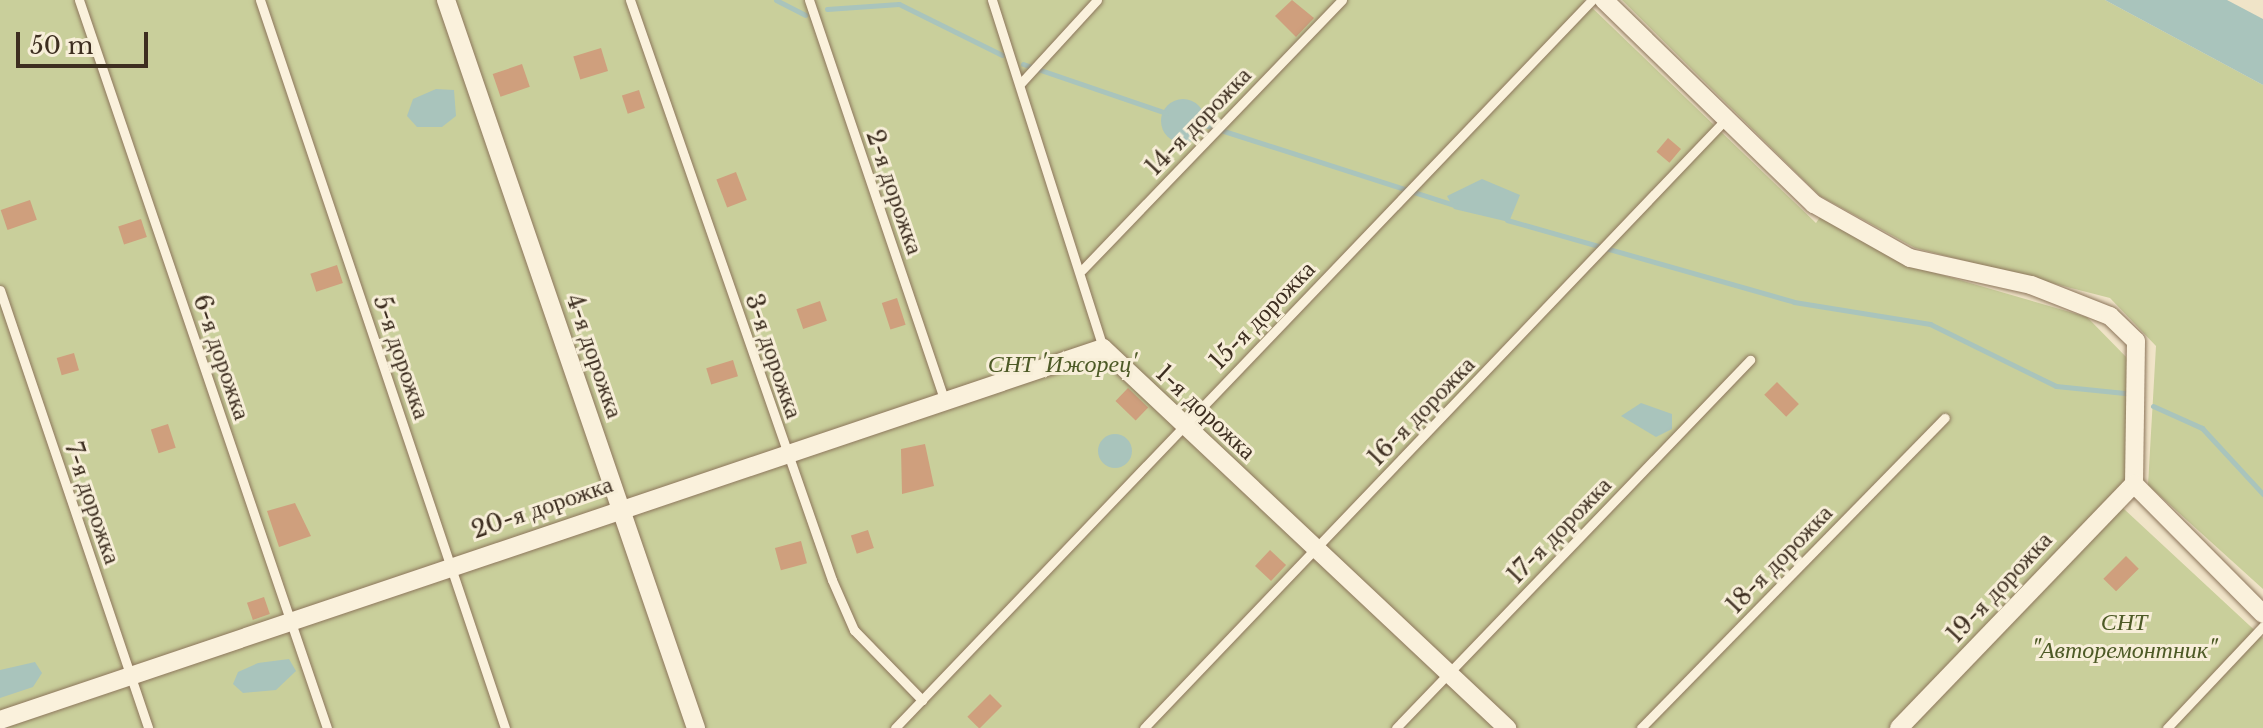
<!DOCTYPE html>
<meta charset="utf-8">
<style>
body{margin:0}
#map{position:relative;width:2263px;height:728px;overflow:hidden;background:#f0e4c8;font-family:"Libre Baskerville",serif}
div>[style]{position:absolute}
.green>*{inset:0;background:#c9cf9b}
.water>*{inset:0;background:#a9c4bc}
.round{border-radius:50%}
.stream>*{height:5px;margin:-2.5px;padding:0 2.5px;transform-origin:2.5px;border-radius:2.5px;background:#a9c4bc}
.building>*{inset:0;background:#cf9f7d;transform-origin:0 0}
.roads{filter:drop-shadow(0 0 2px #8d765c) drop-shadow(0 0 2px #8d765c)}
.service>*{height:9px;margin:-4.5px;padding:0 4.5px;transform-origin:4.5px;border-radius:4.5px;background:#faf1dc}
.minor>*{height:18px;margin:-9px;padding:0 9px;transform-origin:9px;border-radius:9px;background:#faf1dc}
span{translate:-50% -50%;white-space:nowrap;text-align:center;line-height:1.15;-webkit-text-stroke:6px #f7eed8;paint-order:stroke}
.street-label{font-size:24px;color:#3d2e20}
.park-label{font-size:24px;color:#4d5a26;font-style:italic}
.scale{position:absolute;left:16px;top:32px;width:132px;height:36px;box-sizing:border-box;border:4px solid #3d2e20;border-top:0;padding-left:10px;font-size:24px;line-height:28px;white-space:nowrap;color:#3d2e20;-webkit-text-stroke:6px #f7eed8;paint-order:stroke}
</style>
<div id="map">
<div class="green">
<div style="clip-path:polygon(0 0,1584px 0,1816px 223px,1820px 217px,1908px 265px,2087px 317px,2132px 363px,2126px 482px,2110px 496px,2263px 638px,2263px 728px,0 728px)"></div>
<div style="clip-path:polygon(1622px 0,2105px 0,2263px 85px,2263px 589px,2148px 485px,2156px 346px,2110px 298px,1915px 248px,1820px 196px)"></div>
</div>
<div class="water">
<div style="clip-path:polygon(2105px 0,2227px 0,2263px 19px,2263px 85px)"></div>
<div style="clip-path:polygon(436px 89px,454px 90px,456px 116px,442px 127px,417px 127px,407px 116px,413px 99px)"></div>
<div class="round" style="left:1161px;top:99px;width:44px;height:44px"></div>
<div style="clip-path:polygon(1482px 179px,1520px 195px,1509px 222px,1454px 209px,1447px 196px)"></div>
<div style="clip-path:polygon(1641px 403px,1672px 414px,1672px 429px,1656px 437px,1621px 416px)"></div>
<div class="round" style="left:1098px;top:434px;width:34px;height:34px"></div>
<div style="clip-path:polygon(289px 659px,296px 671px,276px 690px,243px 693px,233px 684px,238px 672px,258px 663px)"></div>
<div style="clip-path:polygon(35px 662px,42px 673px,33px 687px,0 698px,0 670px)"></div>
</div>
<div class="stream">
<div style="left:776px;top:0;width:33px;rotate:27deg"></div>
<div style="left:827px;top:9px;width:72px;rotate:-4deg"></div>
<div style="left:899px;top:4px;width:115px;rotate:26.3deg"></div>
<div style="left:1023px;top:64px;width:151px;rotate:18.9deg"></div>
<div style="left:1202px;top:124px;width:266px;rotate:17.8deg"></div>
<div style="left:1507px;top:220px;width:298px;rotate:15.9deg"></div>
<div style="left:1794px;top:302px;width:138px;rotate:9.2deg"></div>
<div style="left:1930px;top:324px;width:140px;rotate:26.2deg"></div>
<div style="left:2056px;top:386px;width:69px;rotate:5.8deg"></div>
<div style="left:2153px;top:406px;width:54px;rotate:24.2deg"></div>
<div style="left:2202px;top:428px;width:90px;rotate:47.3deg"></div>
</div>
<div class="building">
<div style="clip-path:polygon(1292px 0,1314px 18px,1296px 37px,1275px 16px)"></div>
<div style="left:601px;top:48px;width:24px;height:29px;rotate:73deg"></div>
<div style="left:522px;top:64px;width:24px;height:31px;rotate:71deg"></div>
<div style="left:639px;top:90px;width:19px;height:18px;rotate:72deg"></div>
<div style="left:1668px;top:138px;width:17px;height:18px;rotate:40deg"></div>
<div style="left:736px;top:172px;width:30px;height:21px;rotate:69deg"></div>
<div style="left:30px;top:200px;width:21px;height:31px;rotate:71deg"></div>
<div style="left:141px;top:219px;width:19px;height:24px;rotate:72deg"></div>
<div style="left:337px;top:265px;width:19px;height:28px;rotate:72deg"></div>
<div style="left:897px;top:298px;width:28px;height:16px;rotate:72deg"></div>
<div style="left:820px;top:301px;width:21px;height:25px;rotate:71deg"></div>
<div style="left:74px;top:353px;width:18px;height:18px;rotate:74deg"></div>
<div style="left:733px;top:360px;width:17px;height:28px;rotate:73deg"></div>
<div style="left:1777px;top:382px;width:31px;height:18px;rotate:45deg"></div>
<div style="left:1128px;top:388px;width:28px;height:18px;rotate:44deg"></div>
<div style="left:168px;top:424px;width:25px;height:18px;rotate:72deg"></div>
<div style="clip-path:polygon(925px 444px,934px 486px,902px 494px,901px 449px)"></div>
<div style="clip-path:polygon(295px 503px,311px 536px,279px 547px,267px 511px)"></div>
<div style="left:868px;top:530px;width:19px;height:18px;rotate:72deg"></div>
<div style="left:801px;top:541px;width:23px;height:27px;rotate:75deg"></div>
<div style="left:1270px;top:550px;width:22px;height:22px;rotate:43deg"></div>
<div style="left:2126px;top:556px;width:18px;height:32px;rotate:45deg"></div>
<div style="left:264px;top:597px;width:18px;height:18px;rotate:71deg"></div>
<div style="left:990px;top:694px;width:17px;height:32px;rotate:45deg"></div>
</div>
<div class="roads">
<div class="service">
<div style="left:79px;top:0;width:769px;rotate:71.19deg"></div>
<div style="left:260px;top:0;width:768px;rotate:71.4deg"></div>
<div style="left:630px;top:0;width:614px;rotate:70.8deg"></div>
<div style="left:832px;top:580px;width:55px;rotate:66.3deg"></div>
<div style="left:854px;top:630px;width:98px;rotate:45.8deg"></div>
<div style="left:809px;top:0;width:419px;rotate:71.3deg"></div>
<div style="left:992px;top:0;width:365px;rotate:72.3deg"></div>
<div style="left:1020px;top:84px;width:114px;rotate:-47.5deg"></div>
<div style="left:1082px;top:270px;width:375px;rotate:-46.1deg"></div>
<div style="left:0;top:290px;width:462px;rotate:71.3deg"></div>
<div style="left:895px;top:728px;width:1008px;rotate:-46.25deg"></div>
<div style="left:1144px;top:728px;width:841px;rotate:-46.3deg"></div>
<div style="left:1396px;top:728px;width:511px;rotate:-46.11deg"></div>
<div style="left:1641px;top:728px;width:434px;rotate:-45.6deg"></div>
<div style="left:2167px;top:728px;width:140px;rotate:-46.7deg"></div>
</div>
<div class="minor">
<div style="left:446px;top:0;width:770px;rotate:71.05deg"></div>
<div style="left:1604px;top:0;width:293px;rotate:44.2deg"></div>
<div style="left:1814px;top:204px;width:110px;rotate:29.4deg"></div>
<div style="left:1910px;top:258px;width:124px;rotate:12.6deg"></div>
<div style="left:2031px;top:285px;width:85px;rotate:21.4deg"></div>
<div style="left:2110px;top:316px;width:36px;rotate:44deg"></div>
<div style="left:2136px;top:341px;width:143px;rotate:90.8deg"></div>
<div style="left:2134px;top:484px;width:183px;rotate:45.2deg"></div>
<div style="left:0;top:720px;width:1164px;rotate:-18.64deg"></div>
<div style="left:1103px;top:348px;width:555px;rotate:43.25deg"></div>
<div style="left:1899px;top:728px;width:339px;rotate:-46.1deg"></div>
</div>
</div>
<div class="street-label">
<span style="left:1198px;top:121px;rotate:-46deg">14-я дорожка</span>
<span style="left:895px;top:192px;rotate:71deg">2-я дорожка</span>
<span style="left:1262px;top:315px;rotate:-46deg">15-я дорожка</span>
<span style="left:595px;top:356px;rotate:71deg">4-я дорожка</span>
<span style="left:774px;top:356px;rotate:71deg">3-я дорожка</span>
<span style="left:222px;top:357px;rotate:71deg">6-я дорожка</span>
<span style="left:402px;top:357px;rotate:71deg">5-я дорожка</span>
<span style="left:1421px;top:411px;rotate:-46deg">16-я дорожка</span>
<span style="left:1206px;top:412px;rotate:43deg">1-я дорожка</span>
<span style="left:93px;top:503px;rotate:71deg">7-я дорожка</span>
<span style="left:542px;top:507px;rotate:-19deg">20-я дорожка</span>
<span style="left:1559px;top:530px;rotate:-46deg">17-я дорожка</span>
<span style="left:1779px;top:559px;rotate:-46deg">18-я дорожка</span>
<span style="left:1999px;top:587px;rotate:-47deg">19-я дорожка</span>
</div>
<div class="park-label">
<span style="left:1062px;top:364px">СНТ 'Ижорец'</span>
<span style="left:2124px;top:636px">СНТ<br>"Авторемонтник"</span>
</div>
<div class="scale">50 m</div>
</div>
